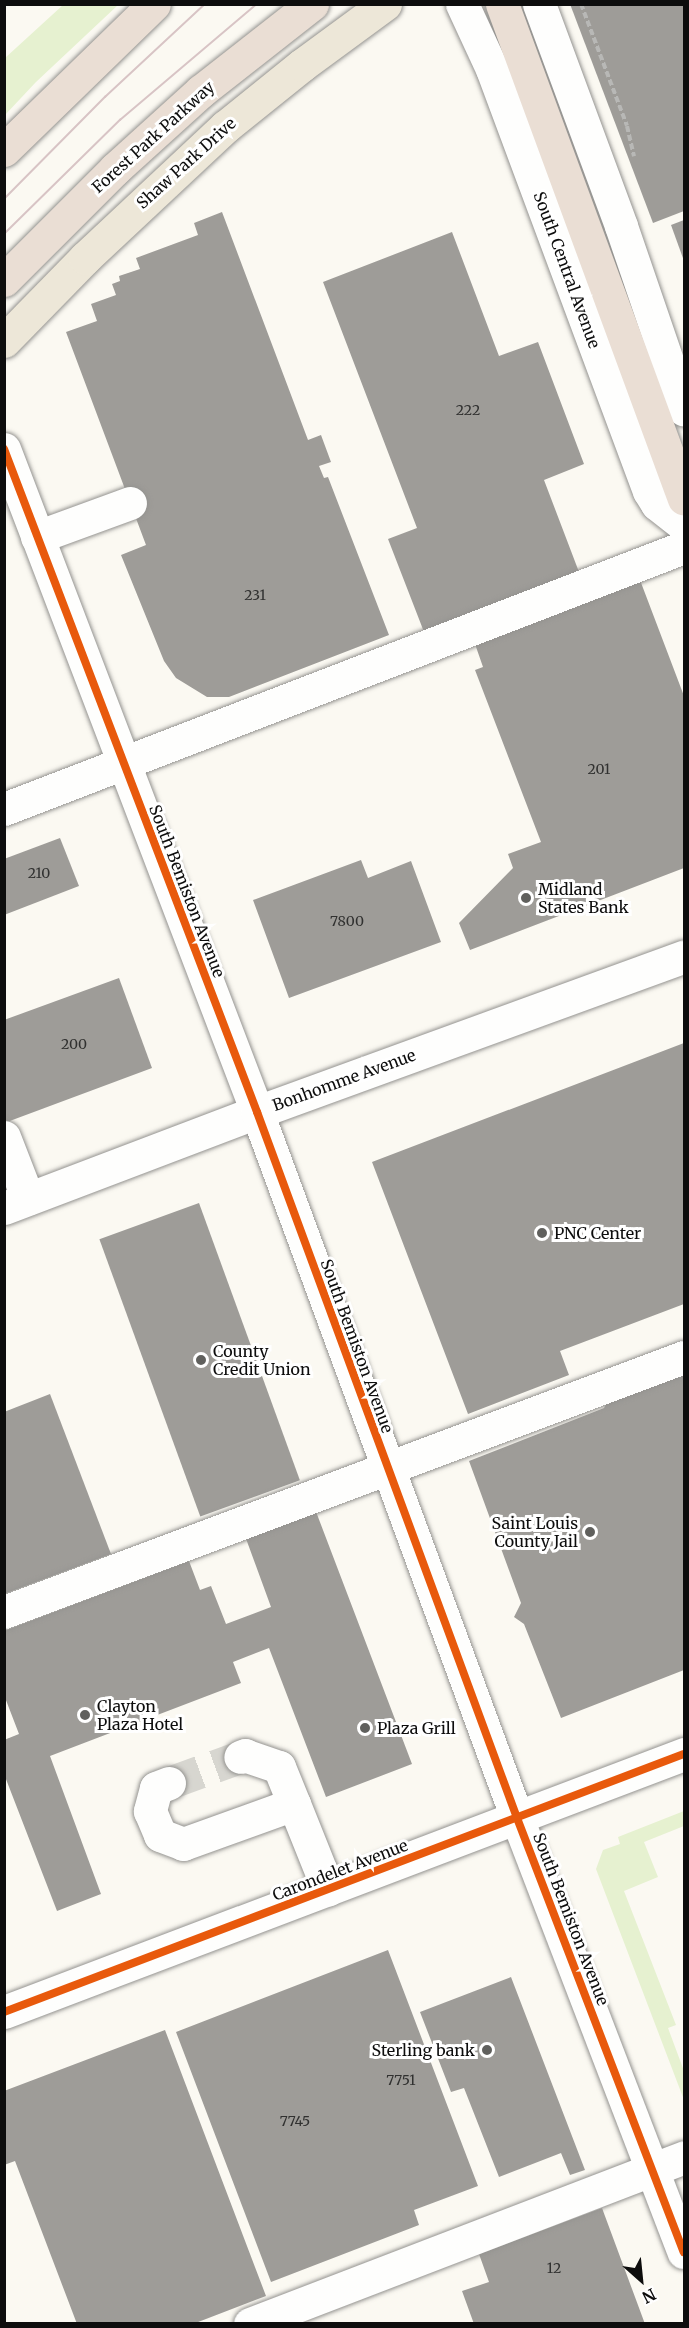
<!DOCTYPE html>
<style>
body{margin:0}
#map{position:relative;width:689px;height:2328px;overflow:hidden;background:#fbf9f2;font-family:Merriweather,serif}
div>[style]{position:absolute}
.green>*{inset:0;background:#e6f1d0}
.building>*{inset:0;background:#9e9c98;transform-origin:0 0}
.minor-tunnel>*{height:33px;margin-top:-16.5px;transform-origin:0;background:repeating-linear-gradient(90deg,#d7d6d0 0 33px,transparent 0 49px)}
.path>*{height:4px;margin-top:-2px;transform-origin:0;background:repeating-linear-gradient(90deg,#b8b8b6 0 6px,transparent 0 9px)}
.roads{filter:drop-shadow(0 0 2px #949390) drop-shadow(0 0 2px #949390)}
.minor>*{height:33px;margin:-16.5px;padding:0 16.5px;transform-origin:16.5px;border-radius:16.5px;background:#fefefd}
.major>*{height:33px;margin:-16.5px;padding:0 16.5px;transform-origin:16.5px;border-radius:16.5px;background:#ede7d8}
.highway>*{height:33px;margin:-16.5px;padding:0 16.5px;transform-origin:16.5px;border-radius:16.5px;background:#eaded4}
.tram>*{height:1.5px;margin:-0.75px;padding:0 0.75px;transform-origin:0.75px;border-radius:0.75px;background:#d8c4c5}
.cycleway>*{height:8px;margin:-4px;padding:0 4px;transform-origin:4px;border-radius:4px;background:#e8590c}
.dots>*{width:16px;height:16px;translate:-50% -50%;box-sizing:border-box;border:3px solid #fff;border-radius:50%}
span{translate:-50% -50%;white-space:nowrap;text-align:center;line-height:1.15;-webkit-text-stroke:6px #fff;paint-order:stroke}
.number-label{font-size:14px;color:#313130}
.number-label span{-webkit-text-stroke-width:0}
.street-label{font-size:16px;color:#0d0d0d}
.poi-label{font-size:16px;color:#0d0d0d}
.left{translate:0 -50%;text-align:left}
.right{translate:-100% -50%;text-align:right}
.frame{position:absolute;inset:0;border:6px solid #0d0d0d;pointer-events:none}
.north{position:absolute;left:611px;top:2250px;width:60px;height:60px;-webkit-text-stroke:4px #fff;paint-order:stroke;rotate:153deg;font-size:16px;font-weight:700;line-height:24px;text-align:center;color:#0d0d0d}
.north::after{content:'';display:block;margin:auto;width:21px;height:27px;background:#0d0d0d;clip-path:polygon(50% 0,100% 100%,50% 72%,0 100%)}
</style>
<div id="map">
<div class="green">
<div style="clip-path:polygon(63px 5px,118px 5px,36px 82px,5px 115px,5px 58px)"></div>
<div style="clip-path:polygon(684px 1811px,684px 1826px,644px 1842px,658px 1877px,624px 1891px,676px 2025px,668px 2028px,684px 2071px,684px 2100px,596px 1869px,603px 1850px,620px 1844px,618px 1837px)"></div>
</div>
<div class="building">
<div style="clip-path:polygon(570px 4px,684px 4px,684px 211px,653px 223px)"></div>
<div style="clip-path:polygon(222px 212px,308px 440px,321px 435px,331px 462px,319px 466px,324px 478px,328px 477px,389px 635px,229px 697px,207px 697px,176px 678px,164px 661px,121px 555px,146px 545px,66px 332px,97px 321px,91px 304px,116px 295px,112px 284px,120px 281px,119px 276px,140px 269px,136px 258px,198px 235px,194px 223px)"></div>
<div style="clip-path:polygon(684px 220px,684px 261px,671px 225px)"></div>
<div style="clip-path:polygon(452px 232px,499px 356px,538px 342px,584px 464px,544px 480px,579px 572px,424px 632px,388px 539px,417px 528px,323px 282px)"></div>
<div style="clip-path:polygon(640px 580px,684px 696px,684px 868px,470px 950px,459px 923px,513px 868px,508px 854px,541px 842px,475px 670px,483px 667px,475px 644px)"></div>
<div style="clip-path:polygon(60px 838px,79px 886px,4px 915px,4px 859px)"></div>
<div style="clip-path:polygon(361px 860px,368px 878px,411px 861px,441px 942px,289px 998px,253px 900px)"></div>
<div style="clip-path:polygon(119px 978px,152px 1068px,7px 1122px,4px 1115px,4px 1020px)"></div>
<div style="clip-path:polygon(684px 1043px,684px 1304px,560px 1351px,569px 1375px,468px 1414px,372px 1162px)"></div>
<div style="left:199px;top:1203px;width:295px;height:106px;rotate:70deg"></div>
<div style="clip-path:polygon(684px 1366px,684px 1670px,561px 1718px,524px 1624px,514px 1617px,521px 1603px,469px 1461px,604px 1408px,611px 1393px)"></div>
<div style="clip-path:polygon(50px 1394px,111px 1554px,4px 1594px,4px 1412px)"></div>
<div style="clip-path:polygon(315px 1509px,412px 1764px,326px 1797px,269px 1648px,233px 1662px,241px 1683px,50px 1756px,101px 1894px,57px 1911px,4px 1774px,4px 1740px,19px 1734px,4px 1695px,4px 1631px,189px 1561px,200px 1590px,211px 1586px,226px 1624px,271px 1607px,245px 1536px)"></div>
<div style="clip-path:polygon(388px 1950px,478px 2186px,414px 2210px,419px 2225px,271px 2282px,176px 2032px)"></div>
<div style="clip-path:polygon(511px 1977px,585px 2170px,570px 2175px,561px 2153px,499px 2177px,464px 2088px,451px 2092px,420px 2012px)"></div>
<div style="clip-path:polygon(165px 2030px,266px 2296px,193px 2324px,77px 2324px,15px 2161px,4px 2165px,4px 2091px)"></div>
<div style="clip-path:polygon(602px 2208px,645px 2324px,474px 2324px,462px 2291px,489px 2282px,479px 2254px)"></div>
</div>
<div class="minor-tunnel">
<div style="left:169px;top:1783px;width:76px;rotate:-20.1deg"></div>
</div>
<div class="path">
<div style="left:581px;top:4px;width:130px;rotate:69.3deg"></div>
<div style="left:627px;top:126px;width:31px;rotate:77deg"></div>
</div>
<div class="roads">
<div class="minor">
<div style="left:462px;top:4px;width:72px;rotate:65.2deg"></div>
<div style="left:492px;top:69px;width:450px;rotate:69.6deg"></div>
<div style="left:649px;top:491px;width:15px;rotate:58deg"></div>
<div style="left:657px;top:504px;width:34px;rotate:38deg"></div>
<div style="left:539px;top:4px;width:237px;rotate:69.7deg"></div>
<div style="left:621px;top:226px;width:194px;rotate:71.1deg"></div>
<div style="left:4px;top:449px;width:710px;rotate:69.11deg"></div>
<div style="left:257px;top:1112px;width:752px;rotate:69.78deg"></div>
<div style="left:517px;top:1818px;width:465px;rotate:69deg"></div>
<div style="left:37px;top:537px;width:99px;rotate:-20.1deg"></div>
<div style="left:4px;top:809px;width:729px;rotate:-21.07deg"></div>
<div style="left:4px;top:1137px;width:66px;rotate:68.8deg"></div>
<div style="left:4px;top:1208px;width:271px;rotate:-20.8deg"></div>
<div style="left:257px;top:1112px;width:454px;rotate:-20deg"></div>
<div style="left:4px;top:1612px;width:726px;rotate:-20.56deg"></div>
<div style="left:169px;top:1783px;width:14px;rotate:159deg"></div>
<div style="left:156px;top:1788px;width:24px;rotate:105deg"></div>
<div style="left:150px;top:1811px;width:26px;rotate:67deg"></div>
<div style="left:160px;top:1835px;width:25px;rotate:21deg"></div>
<div style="left:183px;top:1844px;width:118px;rotate:-19.8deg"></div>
<div style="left:294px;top:1804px;width:40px;rotate:-112deg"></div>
<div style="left:279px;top:1767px;width:36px;rotate:-161deg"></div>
<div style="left:245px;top:1755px;width:5px;rotate:158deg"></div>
<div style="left:294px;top:1804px;width:92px;rotate:68.2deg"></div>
<div style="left:4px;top:2012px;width:727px;rotate:-20.78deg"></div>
<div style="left:250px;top:2324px;width:465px;rotate:-21deg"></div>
</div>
<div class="major">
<div style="left:4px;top:341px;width:116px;rotate:-45.7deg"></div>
<div style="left:85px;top:258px;width:192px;rotate:-43.1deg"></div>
<div style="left:225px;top:127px;width:99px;rotate:-38.8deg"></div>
<div style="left:302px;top:65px;width:103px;rotate:-36.3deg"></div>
</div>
<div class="highway">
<div style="left:502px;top:4px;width:527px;rotate:69.81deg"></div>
<div style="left:4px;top:150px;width:209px;rotate:-44.2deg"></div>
<div style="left:4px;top:280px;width:157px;rotate:-45deg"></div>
<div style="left:115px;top:169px;width:116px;rotate:-42.2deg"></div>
<div style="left:201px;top:91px;width:141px;rotate:-38.1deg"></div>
</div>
</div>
<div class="tram">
<div style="left:4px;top:199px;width:144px;rotate:-45.3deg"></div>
<div style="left:105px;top:97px;width:137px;rotate:-42.9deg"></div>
<div style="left:4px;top:234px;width:163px;rotate:-44.5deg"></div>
<div style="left:120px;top:120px;width:180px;rotate:-40.3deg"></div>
</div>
<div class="cycleway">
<div style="left:4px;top:449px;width:710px;rotate:69.11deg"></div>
<div style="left:257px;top:1112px;width:752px;rotate:69.78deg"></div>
<div style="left:517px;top:1818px;width:465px;rotate:69deg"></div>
<div style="left:4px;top:2012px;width:727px;rotate:-20.78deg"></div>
</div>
<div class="dots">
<div style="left:526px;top:898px;background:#60605d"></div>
<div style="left:542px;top:1233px;background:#60605d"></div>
<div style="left:201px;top:1360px;background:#60605d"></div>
<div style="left:590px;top:1532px;background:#60605d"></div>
<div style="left:85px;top:1715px;background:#60605d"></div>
<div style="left:365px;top:1728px;background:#60605d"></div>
<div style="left:487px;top:2050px;background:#60605d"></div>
</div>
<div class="number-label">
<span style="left:468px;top:410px">222</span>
<span style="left:255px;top:595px">231</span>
<span style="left:599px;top:769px">201</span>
<span style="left:39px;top:873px">210</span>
<span style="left:347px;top:921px">7800</span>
<span style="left:74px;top:1044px">200</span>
<span style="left:401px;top:2080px">7751</span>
<span style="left:295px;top:2121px">7745</span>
<span style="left:554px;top:2268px">12</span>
</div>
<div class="street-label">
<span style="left:153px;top:137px;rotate:-42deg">Forest Park Parkway</span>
<span style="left:186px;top:163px;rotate:-42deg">Shaw Park Drive</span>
<span style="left:567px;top:270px;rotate:70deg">South Central Avenue</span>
<span style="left:187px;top:891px;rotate:69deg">South Bemiston Avenue</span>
<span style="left:344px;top:1080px;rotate:-20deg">Bonhomme Avenue</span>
<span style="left:357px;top:1346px;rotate:70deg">South Bemiston Avenue</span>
<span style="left:340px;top:1870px;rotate:-21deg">Carondelet Avenue</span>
<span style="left:571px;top:1919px;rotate:69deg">South Bemiston Avenue</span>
</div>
<div class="poi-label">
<span class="left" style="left:538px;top:898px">Midland<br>States Bank</span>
<span class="left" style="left:554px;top:1233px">PNC Center</span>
<span class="left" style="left:213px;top:1360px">County<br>Credit Union</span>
<span class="right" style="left:578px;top:1532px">Saint Louis<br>County Jail</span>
<span class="left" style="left:97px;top:1715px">Clayton<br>Plaza Hotel</span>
<span class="left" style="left:377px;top:1728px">Plaza Grill</span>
<span class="right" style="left:475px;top:2050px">Sterling bank</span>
</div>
<div class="frame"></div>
<div class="north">N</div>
</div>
